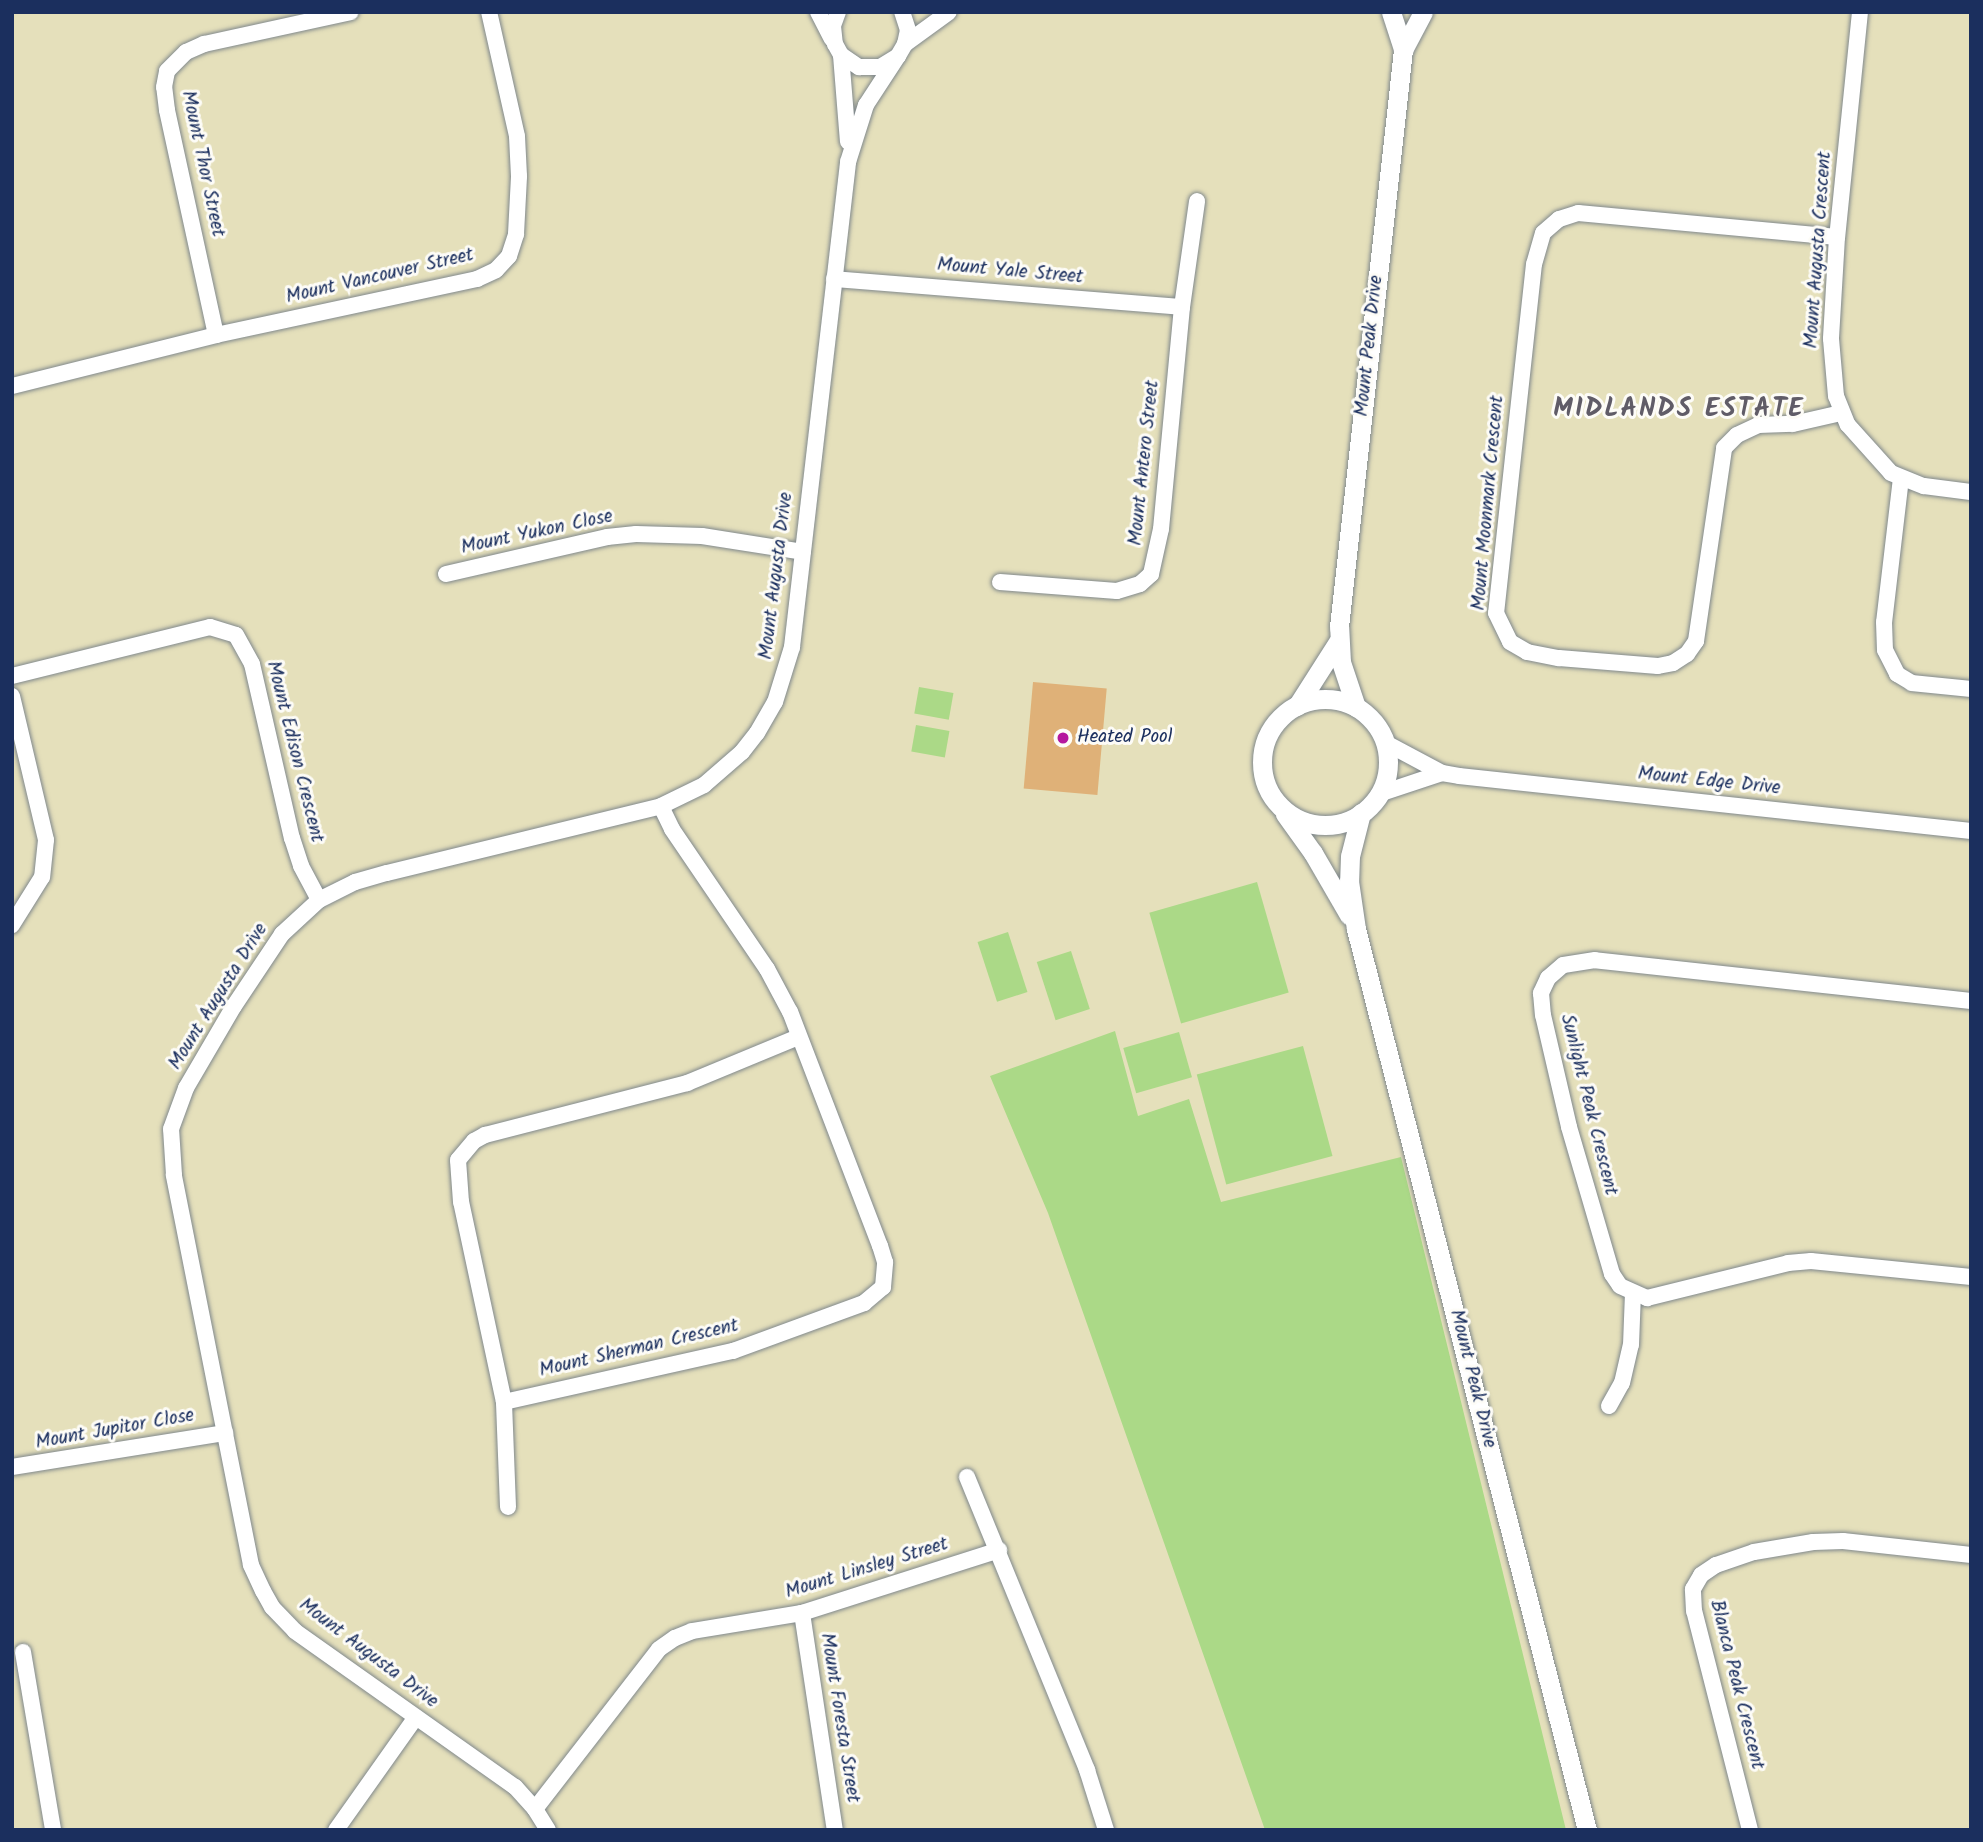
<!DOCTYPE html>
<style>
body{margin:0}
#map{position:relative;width:1983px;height:1842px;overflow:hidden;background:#e5e0bb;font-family:Kalam,sans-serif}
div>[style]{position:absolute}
.green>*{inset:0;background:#abd987;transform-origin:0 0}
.building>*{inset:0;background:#dfb178;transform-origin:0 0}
.roads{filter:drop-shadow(0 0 2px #80888c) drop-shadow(0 0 2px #80888c)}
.minor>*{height:16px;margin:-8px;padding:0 8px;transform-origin:8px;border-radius:8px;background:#fff}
.tertiary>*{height:19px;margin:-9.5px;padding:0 9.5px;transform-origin:9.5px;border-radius:9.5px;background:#fff}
.tertiary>.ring{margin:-9.5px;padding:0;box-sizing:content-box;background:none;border:19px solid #fff;border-radius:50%}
.dots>*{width:19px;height:19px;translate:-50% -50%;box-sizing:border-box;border:4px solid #fdfcf7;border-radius:50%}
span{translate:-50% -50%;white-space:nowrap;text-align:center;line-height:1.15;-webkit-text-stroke:6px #fdfcf7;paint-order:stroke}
.street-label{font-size:19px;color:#1b2f5e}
.poi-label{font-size:19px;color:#1b2f5e}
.left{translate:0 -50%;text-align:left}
.district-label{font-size:26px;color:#605c67;font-weight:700;letter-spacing:2px}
.frame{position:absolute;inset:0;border:14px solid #1b2f5e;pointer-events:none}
</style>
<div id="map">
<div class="green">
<div style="left:919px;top:687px;width:35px;height:27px;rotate:10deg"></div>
<div style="left:916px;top:725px;width:34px;height:27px;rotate:10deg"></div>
<div style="left:1257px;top:882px;width:115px;height:112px;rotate:74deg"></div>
<div style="left:1008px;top:932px;width:63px;height:32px;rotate:72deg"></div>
<div style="left:1071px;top:951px;width:61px;height:36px;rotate:72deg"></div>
<div style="clip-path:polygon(1115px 1031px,1138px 1116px,1189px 1099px,1221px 1202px,1401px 1157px,1566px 1830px,1265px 1830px,1048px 1213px,990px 1076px)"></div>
<div style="left:1179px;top:1032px;width:47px;height:58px;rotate:74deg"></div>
<div style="left:1303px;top:1046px;width:114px;height:110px;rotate:75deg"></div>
</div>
<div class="building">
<div style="left:1033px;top:682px;width:74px;height:107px;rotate:5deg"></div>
</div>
<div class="roads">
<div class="minor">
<div style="left:818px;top:12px;width:30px;rotate:63deg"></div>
<div style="left:838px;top:12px;width:15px;rotate:110deg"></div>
<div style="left:833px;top:26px;width:18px;rotate:84deg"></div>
<div style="left:835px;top:44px;width:13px;rotate:61deg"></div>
<div style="left:841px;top:55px;width:22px;rotate:34deg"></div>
<div style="left:859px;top:67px;width:21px"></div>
<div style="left:880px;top:67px;width:21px;rotate:-31deg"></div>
<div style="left:898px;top:56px;width:14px;rotate:-60deg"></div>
<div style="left:905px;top:44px;width:14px;rotate:-78deg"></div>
<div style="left:908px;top:30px;width:19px;rotate:-108deg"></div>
<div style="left:1860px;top:12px;width:226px;rotate:95.8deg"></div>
<div style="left:1837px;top:237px;width:102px;rotate:93.4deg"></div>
<div style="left:1831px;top:339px;width:57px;rotate:85deg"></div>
<div style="left:1836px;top:396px;width:31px;rotate:68deg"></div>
<div style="left:1848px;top:425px;width:64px;rotate:48.1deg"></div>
<div style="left:1891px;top:473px;width:35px;rotate:22deg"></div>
<div style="left:1924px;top:486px;width:47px;rotate:7.3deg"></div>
<div style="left:905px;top:44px;width:54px;rotate:-36deg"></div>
<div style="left:841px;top:55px;width:87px;rotate:85.4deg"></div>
<div style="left:1837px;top:237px;width:260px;rotate:-174.7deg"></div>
<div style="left:1578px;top:213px;width:20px;rotate:162deg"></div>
<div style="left:1559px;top:219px;width:21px;rotate:139deg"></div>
<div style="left:1543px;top:233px;width:32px;rotate:106deg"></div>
<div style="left:1534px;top:264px;width:351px;rotate:96.2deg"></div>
<div style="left:1496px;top:613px;width:32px;rotate:64deg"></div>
<div style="left:1510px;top:642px;width:20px;rotate:30deg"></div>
<div style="left:1527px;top:652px;width:33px;rotate:11deg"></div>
<div style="left:1559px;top:658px;width:99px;rotate:4.6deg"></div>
<div style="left:1658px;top:666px;width:15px;rotate:-11deg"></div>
<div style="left:1673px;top:663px;width:17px;rotate:-33deg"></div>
<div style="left:1687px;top:654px;width:16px;rotate:-55deg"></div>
<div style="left:1696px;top:641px;width:195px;rotate:-81.7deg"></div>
<div style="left:1724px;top:448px;width:18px;rotate:-45deg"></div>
<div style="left:1737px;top:435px;width:23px;rotate:-25deg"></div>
<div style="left:1758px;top:425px;width:35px;rotate:-2deg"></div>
<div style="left:1793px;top:424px;width:49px;rotate:-12.9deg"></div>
<div style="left:834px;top:279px;width:349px;rotate:4.6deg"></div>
<div style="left:216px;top:335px;width:230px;rotate:-102.3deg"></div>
<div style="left:167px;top:110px;width:23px;rotate:-97deg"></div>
<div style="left:164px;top:87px;width:16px;rotate:-79deg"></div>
<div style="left:167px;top:71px;width:27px;rotate:-45deg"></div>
<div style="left:186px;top:52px;width:20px;rotate:-24deg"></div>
<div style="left:204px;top:44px;width:150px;rotate:-12.3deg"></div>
<div style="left:12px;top:386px;width:210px;rotate:-14deg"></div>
<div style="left:216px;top:335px;width:267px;rotate:-12.1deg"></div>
<div style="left:477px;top:279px;width:21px;rotate:-25deg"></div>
<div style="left:496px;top:270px;width:19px;rotate:-47deg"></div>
<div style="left:509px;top:256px;width:23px;rotate:-72deg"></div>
<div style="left:516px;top:234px;width:58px;rotate:-87deg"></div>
<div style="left:519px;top:176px;width:40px;rotate:-92.9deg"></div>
<div style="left:517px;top:136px;width:127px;rotate:-102.7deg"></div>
<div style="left:1901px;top:478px;width:145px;rotate:96.7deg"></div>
<div style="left:1884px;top:622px;width:28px;rotate:88deg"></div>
<div style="left:1885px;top:650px;width:27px;rotate:63deg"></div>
<div style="left:1897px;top:674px;width:17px;rotate:31deg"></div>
<div style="left:1912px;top:683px;width:59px;rotate:5.8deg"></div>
<div style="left:446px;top:574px;width:165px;rotate:-12.9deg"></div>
<div style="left:607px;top:537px;width:29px;rotate:-6deg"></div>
<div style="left:636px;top:534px;width:66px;rotate:1.7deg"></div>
<div style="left:702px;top:536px;width:102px;rotate:9deg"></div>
<div style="left:1000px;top:582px;width:117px;rotate:4.4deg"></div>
<div style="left:1117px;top:591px;width:24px;rotate:-17deg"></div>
<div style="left:1140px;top:584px;width:15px;rotate:-42deg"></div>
<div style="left:1151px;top:574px;width:46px;rotate:-77.5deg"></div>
<div style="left:1161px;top:529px;width:223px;rotate:-84.6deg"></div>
<div style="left:1182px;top:307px;width:107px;rotate:-81.9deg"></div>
<div style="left:12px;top:676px;width:204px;rotate:-13.9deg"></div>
<div style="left:210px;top:627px;width:27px;rotate:17deg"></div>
<div style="left:236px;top:635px;width:33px;rotate:61deg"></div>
<div style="left:252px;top:664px;width:179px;rotate:77.1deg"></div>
<div style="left:292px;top:838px;width:29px;rotate:72deg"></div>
<div style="left:301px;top:866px;width:38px;rotate:62deg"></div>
<div style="left:12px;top:696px;width:148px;rotate:76.7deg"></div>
<div style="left:46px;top:840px;width:37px;rotate:96deg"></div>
<div style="left:42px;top:877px;width:57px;rotate:122deg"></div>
<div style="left:1384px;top:742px;width:66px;rotate:28.1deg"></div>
<div style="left:1442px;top:773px;width:17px;rotate:10deg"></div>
<div style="left:1459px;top:776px;width:515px;rotate:6.13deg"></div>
<div style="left:1379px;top:794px;width:66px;rotate:-18.4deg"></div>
<div style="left:1971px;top:1001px;width:378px;rotate:-173.8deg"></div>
<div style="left:1595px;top:960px;width:32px;rotate:171deg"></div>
<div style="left:1563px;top:965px;width:20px;rotate:139deg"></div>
<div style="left:1548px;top:978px;width:17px;rotate:115deg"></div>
<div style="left:1541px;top:993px;width:22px;rotate:85deg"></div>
<div style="left:1543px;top:1015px;width:115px;rotate:76.9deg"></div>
<div style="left:1569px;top:1127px;width:153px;rotate:73.7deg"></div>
<div style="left:1612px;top:1274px;width:14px;rotate:56deg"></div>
<div style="left:1620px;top:1286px;width:30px;rotate:24deg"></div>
<div style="left:1647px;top:1298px;width:145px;rotate:-13.9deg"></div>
<div style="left:1788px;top:1263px;width:23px;rotate:-5deg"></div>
<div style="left:1811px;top:1261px;width:161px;rotate:5.7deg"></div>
<div style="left:504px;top:1402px;width:235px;rotate:-12.6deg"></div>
<div style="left:733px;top:1351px;width:140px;rotate:-20.1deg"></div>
<div style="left:864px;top:1303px;width:25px;rotate:-40deg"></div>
<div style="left:883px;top:1287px;width:25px;rotate:-85deg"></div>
<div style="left:885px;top:1262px;width:17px;rotate:-107deg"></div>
<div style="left:880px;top:1246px;width:251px;rotate:-111deg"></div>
<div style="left:790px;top:1012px;width:49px;rotate:-118.1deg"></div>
<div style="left:767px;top:969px;width:169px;rotate:-124.2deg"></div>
<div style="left:672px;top:829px;width:25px;rotate:-116deg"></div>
<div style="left:1609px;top:1406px;width:26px;rotate:-61deg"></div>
<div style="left:1622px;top:1383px;width:39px;rotate:-77deg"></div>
<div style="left:1631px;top:1345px;width:52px;rotate:-87.8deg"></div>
<div style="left:12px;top:1467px;width:216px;rotate:-9.1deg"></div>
<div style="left:967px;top:1477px;width:317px;rotate:67.7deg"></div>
<div style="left:1087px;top:1770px;width:63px;rotate:72.4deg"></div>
<div style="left:508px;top:1507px;width:105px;rotate:-92.2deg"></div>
<div style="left:504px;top:1402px;width:205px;rotate:-102.1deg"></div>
<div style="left:461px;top:1202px;width:42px;rotate:-94.1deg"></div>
<div style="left:458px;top:1160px;width:25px;rotate:-50deg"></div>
<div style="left:474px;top:1141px;width:13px;rotate:-29deg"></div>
<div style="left:485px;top:1135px;width:209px;rotate:-14.4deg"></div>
<div style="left:687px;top:1083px;width:120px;rotate:-22.5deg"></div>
<div style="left:802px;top:1613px;width:219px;rotate:81.4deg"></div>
<div style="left:23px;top:1652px;width:181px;rotate:80.4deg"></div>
<div style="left:535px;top:1809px;width:202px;rotate:-52.2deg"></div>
<div style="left:659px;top:1649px;width:19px;rotate:-35deg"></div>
<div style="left:675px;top:1638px;width:18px;rotate:-22deg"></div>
<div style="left:692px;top:1631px;width:111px;rotate:-9.3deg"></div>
<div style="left:802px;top:1613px;width:207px;rotate:-17.7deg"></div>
<div style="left:336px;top:1830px;width:138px;rotate:-54.7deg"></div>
<div style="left:548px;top:1830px;width:25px;rotate:-122deg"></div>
<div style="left:535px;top:1809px;width:30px;rotate:-132deg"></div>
<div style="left:515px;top:1787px;width:270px;rotate:-144.7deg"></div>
<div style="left:295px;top:1631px;width:33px;rotate:-134deg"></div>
<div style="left:272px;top:1607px;width:18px;rotate:-119deg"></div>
<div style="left:263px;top:1591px;width:29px;rotate:-115deg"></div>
<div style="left:251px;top:1565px;width:398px;rotate:-101.2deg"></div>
<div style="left:174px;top:1175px;width:46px;rotate:-93.7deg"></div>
<div style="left:171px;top:1129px;width:44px;rotate:-69.9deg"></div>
<div style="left:186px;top:1088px;width:95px;rotate:-59.7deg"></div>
<div style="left:234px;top:1006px;width:87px;rotate:-56.3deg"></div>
<div style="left:282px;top:934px;width:50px;rotate:-42.6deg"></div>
<div style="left:319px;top:900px;width:40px;rotate:-26.6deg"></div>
<div style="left:355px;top:882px;width:33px;rotate:-16deg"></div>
<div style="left:387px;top:873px;width:282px;rotate:-13.7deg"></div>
<div style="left:661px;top:806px;width:48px;rotate:-26deg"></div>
<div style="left:704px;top:785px;width:50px;rotate:-41deg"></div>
<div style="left:742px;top:752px;width:24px;rotate:-52deg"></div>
<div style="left:757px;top:733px;width:36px;rotate:-60deg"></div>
<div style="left:775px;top:702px;width:58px;rotate:-72.8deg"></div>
<div style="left:792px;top:647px;width:488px;rotate:-83.4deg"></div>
<div style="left:848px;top:162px;width:60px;rotate:-72.5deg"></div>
<div style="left:866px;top:105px;width:59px;rotate:-56.9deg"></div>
<div style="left:1750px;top:1830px;width:226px;rotate:-104.3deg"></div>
<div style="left:1694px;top:1611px;width:22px;rotate:-93deg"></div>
<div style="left:1693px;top:1589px;width:16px;rotate:-60deg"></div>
<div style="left:1701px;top:1575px;width:18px;rotate:-34deg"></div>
<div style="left:1716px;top:1565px;width:40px;rotate:-18.9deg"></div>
<div style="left:1754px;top:1552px;width:60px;rotate:-9.6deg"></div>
<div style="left:1813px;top:1542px;width:30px;rotate:-2deg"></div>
<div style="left:1843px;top:1541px;width:129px;rotate:6.2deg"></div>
</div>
<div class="tertiary">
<div style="left:1391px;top:12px;width:40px;rotate:72deg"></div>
<div class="ring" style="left:1262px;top:699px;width:107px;height:107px"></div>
<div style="left:1297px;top:706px;width:76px;rotate:-57.4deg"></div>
<div style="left:1356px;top:707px;width:47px;rotate:-108.4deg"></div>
<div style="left:1341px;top:662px;width:35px;rotate:-93deg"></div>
<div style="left:1339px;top:627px;width:581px;rotate:-83.67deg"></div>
<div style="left:1403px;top:50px;width:43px;rotate:-62.2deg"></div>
<div style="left:1361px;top:813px;width:44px;rotate:104.3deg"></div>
<div style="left:1350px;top:856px;width:25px;rotate:92deg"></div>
<div style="left:1349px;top:881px;width:49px;rotate:81.7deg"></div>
<div style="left:1356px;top:929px;width:930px;rotate:75.62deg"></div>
<div style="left:1285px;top:814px;width:48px;rotate:54.3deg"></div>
<div style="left:1313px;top:853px;width:72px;rotate:59.9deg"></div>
</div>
</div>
<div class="dots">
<div style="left:1063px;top:738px;background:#b5179e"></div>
</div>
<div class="street-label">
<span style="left:202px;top:164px;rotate:78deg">Mount Thor Street</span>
<span style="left:1819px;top:250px;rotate:-86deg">Mount Augusta Crescent</span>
<span style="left:1010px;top:272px;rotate:5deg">Mount Yale Street</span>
<span style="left:380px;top:277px;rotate:-13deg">Mount Vancouver Street</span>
<span style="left:1370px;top:346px;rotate:-84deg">Mount Peak Drive</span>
<span style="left:1145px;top:463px;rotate:-84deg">Mount Antero Street</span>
<span style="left:1489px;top:503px;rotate:-85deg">Mount Moonmark Crescent</span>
<span style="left:537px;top:533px;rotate:-12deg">Mount Yukon Close</span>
<span style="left:777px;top:576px;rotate:-83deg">Mount Augusta Drive</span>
<span style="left:294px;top:752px;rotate:76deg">Mount Edison Crescent</span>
<span style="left:1709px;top:782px;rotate:6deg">Mount Edge Drive</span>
<span style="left:219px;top:997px;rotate:-58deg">Mount Augusta Drive</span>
<span style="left:1588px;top:1105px;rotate:76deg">Sunlight Peak Crescent</span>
<span style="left:639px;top:1349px;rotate:-13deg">Mount Sherman Crescent</span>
<span style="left:1472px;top:1379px;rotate:76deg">Mount Peak Drive</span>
<span style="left:115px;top:1430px;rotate:-10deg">Mount Jupitor Close</span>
<span style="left:867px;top:1569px;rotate:-17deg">Mount Linsley Street</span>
<span style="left:368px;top:1654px;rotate:37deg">Mount Augusta Drive</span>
<span style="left:1736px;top:1685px;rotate:76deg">Blanca Peak Crescent</span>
<span style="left:839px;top:1718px;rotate:81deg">Mount Foresta Street</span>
</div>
<div class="poi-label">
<span class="left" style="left:1077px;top:738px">Heated Pool</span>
</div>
<div class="district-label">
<span style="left:1679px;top:410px">MIDLANDS ESTATE</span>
</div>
<div class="frame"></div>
</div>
